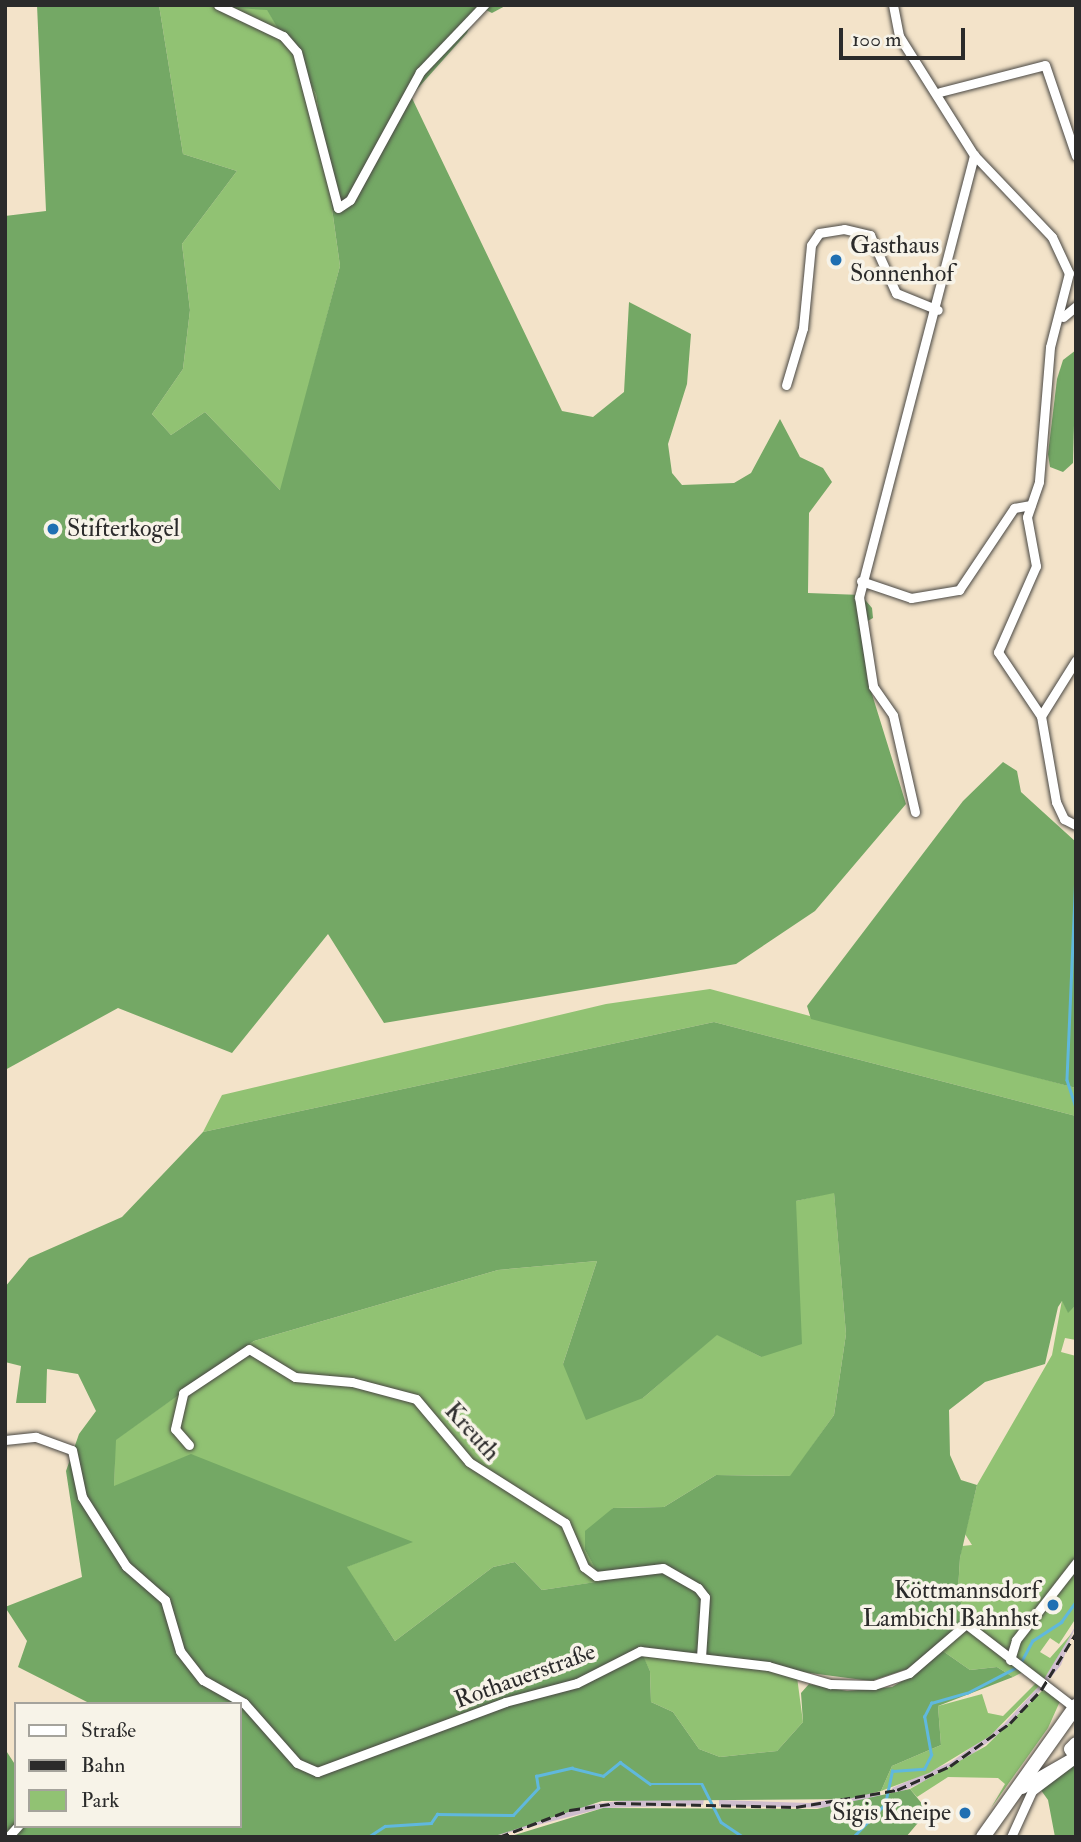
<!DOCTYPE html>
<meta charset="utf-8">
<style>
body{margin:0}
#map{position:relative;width:1081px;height:1842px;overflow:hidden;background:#f3e3c9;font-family:"IM FELL Double Pica",serif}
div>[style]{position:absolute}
.industrial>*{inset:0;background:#cfbdce}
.green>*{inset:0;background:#91c273}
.forest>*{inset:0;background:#74a865}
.stream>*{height:2.5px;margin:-1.25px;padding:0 1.25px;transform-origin:1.25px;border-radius:1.25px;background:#60b8dd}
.roads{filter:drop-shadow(0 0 2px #494743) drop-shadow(0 0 2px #494743)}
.street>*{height:9px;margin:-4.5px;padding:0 4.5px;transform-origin:4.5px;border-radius:4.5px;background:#fff}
.secondary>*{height:12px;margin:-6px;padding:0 6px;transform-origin:6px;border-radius:6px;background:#fff}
.primary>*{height:14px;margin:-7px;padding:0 7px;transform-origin:7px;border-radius:7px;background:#fff}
.rail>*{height:2.5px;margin-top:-1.25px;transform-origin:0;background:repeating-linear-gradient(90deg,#2b2b2b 0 10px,transparent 0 15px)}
.dots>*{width:19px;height:19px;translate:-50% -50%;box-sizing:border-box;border:4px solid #f7f3e8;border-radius:50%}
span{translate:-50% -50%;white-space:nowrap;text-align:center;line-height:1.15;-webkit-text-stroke:7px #f7f3e8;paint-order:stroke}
.poi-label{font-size:24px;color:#2b2b2b}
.left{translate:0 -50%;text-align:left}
.right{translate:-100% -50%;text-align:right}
.street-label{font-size:24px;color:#2b2b2b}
.frame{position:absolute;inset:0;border:7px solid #2b2b2b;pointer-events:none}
.legend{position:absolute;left:14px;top:1702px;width:228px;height:126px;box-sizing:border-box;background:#f7f3e8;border:2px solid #a5a39c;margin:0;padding:9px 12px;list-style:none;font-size:21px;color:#2b2b2b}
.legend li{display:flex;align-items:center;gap:14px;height:35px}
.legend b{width:35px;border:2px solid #a5a39c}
.scale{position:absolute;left:839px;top:28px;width:126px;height:32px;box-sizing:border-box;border:4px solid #2b2b2b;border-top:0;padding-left:9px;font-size:21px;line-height:24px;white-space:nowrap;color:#2b2b2b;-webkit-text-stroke:5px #f7f3e8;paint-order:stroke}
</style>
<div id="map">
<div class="industrial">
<div style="clip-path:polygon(1076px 1625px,1061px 1665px,1015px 1722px,954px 1768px,894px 1795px,892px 1788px,951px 1762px,1004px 1724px,1041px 1684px)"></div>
<div style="clip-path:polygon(880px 1792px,882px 1798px,838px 1808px,719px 1806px,719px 1800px,809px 1803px)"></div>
<div style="clip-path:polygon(641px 1798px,704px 1799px,703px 1805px,603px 1808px,492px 1837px,566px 1808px)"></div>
</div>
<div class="green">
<div style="clip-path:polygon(159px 5px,267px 9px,316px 94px,340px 266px,281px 491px,205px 412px,171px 435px,152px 414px,183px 369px,190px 310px,182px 244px,237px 171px,183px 154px)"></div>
<div style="clip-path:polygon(710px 989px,1076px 1088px,1076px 1116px,714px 1022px,203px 1132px,222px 1095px,606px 1004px)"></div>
<div style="clip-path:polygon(834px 1192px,846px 1334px,834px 1415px,791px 1476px,716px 1475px,664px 1507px,613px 1508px,585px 1550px,603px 1581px,542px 1590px,515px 1562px,493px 1567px,395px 1641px,346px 1567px,411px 1542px,114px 1487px,115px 1440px,254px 1341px,498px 1270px,597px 1261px,563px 1364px,643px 1398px,717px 1334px,761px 1357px,796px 1201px)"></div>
<div style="clip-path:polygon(1062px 1300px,1068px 1312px,1076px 1305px,1076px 1340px,1065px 1338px,1061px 1352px,1076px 1356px,1076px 1618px,1059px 1644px,1050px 1638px,1040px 1652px,1050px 1658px,1072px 1633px,1041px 1684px,990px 1736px,929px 1773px,881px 1791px,892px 1766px,941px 1745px,938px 1706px,982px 1694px,988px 1713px,1003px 1716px,1037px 1682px,1025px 1671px,1013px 1677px,997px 1667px,970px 1670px,940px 1649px,966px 1624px,958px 1590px,960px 1558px,962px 1546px,972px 1545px,965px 1534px,977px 1485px,1052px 1355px)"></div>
<div style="clip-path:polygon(640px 1651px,768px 1666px,797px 1677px,803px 1722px,777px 1751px,720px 1757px,699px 1749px,673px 1712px,651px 1702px,650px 1671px)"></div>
<div style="clip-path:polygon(1045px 1688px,1061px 1699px,1048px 1728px,991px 1808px,1005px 1784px,998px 1778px,948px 1777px,917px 1797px,910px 1789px,986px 1746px)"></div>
</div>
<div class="forest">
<div style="clip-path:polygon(37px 5px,159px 5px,183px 154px,237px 171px,182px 244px,190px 310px,183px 369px,152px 414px,171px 435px,205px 412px,280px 490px,340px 266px,316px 94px,267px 10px,184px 5px,507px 5px,492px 13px,478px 6px,467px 33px,411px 96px,562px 411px,593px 417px,624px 392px,629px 302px,691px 334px,687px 384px,668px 444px,672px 473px,682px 485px,734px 483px,751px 473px,780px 419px,800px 457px,823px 468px,832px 482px,809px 513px,808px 593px,861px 595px,872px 608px,873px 618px,864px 623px,867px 678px,906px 804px,815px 911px,736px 964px,384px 1023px,328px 934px,232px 1053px,118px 1008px,5px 1070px,5px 216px,46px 211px)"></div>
<div style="clip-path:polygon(1076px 350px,1073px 463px,1063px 472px,1050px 467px,1048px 454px,1057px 379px,1063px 360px)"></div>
<div style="clip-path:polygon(1003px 762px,1017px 771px,1021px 792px,1076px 842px,1076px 1088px,811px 1019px,807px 1006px,963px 801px)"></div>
<div style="clip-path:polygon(evenodd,714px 1022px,1076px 1116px,1076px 1305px,1068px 1313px,1062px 1301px,1058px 1307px,1045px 1364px,985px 1382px,949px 1410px,950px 1455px,961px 1480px,977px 1485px,960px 1558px,958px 1590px,966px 1624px,907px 1669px,871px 1681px,641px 1651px,650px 1671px,651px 1702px,673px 1712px,699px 1749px,720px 1757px,777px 1751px,803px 1722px,801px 1693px,809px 1684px,847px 1691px,892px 1687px,919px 1671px,940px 1649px,970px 1670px,997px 1667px,1013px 1677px,938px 1706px,941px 1745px,892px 1766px,881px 1791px,848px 1799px,602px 1801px,492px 1837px,5px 1837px,5px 1749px,16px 1766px,16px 1826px,240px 1826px,240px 1704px,91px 1704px,18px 1667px,27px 1641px,5px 1607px,82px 1577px,66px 1471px,79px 1434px,96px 1411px,78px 1374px,47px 1369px,46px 1403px,16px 1403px,21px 1366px,5px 1362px,5px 1287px,29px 1258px,122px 1217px,203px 1132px,714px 1022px,834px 1193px,846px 1334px,834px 1415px,790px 1476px,716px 1475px,664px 1507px,613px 1508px,585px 1531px,585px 1550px,602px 1581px,542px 1590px,515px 1562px,493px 1567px,395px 1641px,347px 1567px,413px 1542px,191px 1454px,114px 1486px,116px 1440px,254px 1341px,498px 1270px,597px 1261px,563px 1364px,586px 1420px,643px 1398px,717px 1335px,761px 1357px,802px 1344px,796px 1201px,834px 1193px)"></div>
<div style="clip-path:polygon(1076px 1762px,1076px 1837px,1055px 1837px,1048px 1800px,1038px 1786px)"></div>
<div style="clip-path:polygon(910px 1789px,928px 1811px,906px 1837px,508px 1837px,603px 1808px,817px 1809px)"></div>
</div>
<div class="stream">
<div style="left:1076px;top:846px;width:22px;rotate:90deg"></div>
<div style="left:1076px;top:873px;width:207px;rotate:92.5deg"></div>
<div style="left:1067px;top:1080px;width:29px;rotate:72deg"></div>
<div style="left:1021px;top:1662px;width:24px;rotate:-62deg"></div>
<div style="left:1032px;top:1641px;width:35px;rotate:-33deg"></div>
<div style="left:1061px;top:1622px;width:26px;rotate:-54deg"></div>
<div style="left:368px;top:1837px;width:20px;rotate:-33deg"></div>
<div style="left:385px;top:1826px;width:46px;rotate:-3.7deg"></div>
<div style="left:431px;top:1823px;width:11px;rotate:-56deg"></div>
<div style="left:437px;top:1814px;width:76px;rotate:0.8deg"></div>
<div style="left:513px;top:1815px;width:37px;rotate:-47deg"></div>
<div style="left:538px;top:1788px;width:12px;rotate:-99deg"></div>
<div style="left:536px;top:1776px;width:37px;rotate:-13deg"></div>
<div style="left:572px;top:1768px;width:32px;rotate:14deg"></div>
<div style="left:603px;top:1776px;width:22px;rotate:-39deg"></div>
<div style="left:620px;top:1762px;width:37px;rotate:36deg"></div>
<div style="left:650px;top:1784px;width:52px"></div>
<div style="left:702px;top:1784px;width:42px;rotate:63.4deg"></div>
<div style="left:721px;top:1822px;width:27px;rotate:34deg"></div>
<div style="left:853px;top:1837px;width:46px;rotate:-45.9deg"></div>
<div style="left:885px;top:1804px;width:34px;rotate:-78deg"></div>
<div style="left:892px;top:1771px;width:32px;rotate:-4deg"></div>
<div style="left:924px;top:1769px;width:16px;rotate:-63deg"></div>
<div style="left:931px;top:1755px;width:39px;rotate:-100deg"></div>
<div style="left:924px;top:1717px;width:16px;rotate:-63deg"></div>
<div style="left:931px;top:1703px;width:37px;rotate:-16deg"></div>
<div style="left:967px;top:1693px;width:54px;rotate:-27.5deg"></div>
</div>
<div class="roads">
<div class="street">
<div style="left:218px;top:5px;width:72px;rotate:25.5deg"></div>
<div style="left:283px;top:36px;width:21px;rotate:49deg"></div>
<div style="left:297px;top:52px;width:161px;rotate:75.3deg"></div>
<div style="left:338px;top:208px;width:14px;rotate:-34deg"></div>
<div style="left:350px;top:200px;width:146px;rotate:-61.3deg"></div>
<div style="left:420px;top:72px;width:93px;rotate:-46.3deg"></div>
<div style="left:893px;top:5px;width:32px;rotate:79deg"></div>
<div style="left:899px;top:36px;width:141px;rotate:57.8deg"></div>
<div style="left:974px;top:155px;width:113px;rotate:46.4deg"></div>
<div style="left:1052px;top:237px;width:40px;rotate:65deg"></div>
<div style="left:1069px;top:273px;width:76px;rotate:104.4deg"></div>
<div style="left:1050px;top:347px;width:135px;rotate:94.7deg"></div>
<div style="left:1039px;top:482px;width:37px;rotate:109deg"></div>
<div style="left:1027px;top:517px;width:50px;rotate:79.6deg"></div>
<div style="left:1036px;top:566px;width:94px;rotate:113.8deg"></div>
<div style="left:998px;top:652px;width:77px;rotate:56.1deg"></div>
<div style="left:1041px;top:716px;width:87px;rotate:80.1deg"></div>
<div style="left:1056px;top:802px;width:19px;rotate:65deg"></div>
<div style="left:1064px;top:819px;width:13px;rotate:27deg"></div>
<div style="left:940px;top:92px;width:108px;rotate:-14.4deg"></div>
<div style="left:1045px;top:65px;width:96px;rotate:71.2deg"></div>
<div style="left:1063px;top:317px;width:17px;rotate:-40deg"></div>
<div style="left:786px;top:385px;width:59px;rotate:-73.4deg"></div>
<div style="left:803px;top:328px;width:83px;rotate:-84.5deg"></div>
<div style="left:811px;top:245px;width:14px;rotate:-56deg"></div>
<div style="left:819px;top:233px;width:25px;rotate:-9deg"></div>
<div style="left:844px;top:229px;width:27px;rotate:13deg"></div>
<div style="left:870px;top:235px;width:64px;rotate:65.9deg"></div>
<div style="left:896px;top:293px;width:45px;rotate:22deg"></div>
<div style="left:861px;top:581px;width:53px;rotate:18.8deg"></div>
<div style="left:911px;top:598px;width:49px;rotate:-9.5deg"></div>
<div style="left:959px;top:590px;width:99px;rotate:-56.1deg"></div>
<div style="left:1014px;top:508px;width:17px;rotate:-10deg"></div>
<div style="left:1041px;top:716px;width:66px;rotate:-58deg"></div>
<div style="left:915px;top:812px;width:99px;rotate:-102.8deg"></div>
<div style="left:893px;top:715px;width:35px;rotate:-125deg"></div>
<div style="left:873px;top:686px;width:90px;rotate:-98.9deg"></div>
<div style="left:859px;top:597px;width:457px;rotate:-75.4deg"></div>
<div style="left:5px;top:1440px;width:31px;rotate:-6deg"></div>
<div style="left:36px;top:1437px;width:38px;rotate:20deg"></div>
<div style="left:72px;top:1450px;width:48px;rotate:78deg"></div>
<div style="left:82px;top:1497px;width:82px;rotate:57.5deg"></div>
<div style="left:126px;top:1566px;width:52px;rotate:41.1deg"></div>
<div style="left:165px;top:1600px;width:53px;rotate:73.6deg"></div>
<div style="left:180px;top:1651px;width:37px;rotate:52deg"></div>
<div style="left:203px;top:1680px;width:47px;rotate:29.3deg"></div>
<div style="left:244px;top:1703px;width:80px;rotate:48.5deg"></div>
<div style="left:297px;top:1763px;width:22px;rotate:24deg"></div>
<div style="left:317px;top:1772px;width:201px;rotate:-20.4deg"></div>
<div style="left:505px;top:1702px;width:74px;rotate:-14.8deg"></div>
<div style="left:577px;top:1683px;width:71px;rotate:-26.9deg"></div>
<div style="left:640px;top:1651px;width:129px;rotate:6.7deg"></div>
<div style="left:768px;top:1666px;width:65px;rotate:16.2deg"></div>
<div style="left:830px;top:1684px;width:44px;rotate:1.3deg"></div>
<div style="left:874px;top:1685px;width:37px;rotate:-19deg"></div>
<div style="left:909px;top:1673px;width:75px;rotate:-40.7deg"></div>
<div style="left:966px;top:1624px;width:138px;rotate:37.6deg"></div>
<div style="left:189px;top:1445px;width:21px;rotate:-131deg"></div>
<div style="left:175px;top:1429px;width:37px;rotate:-77deg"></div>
<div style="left:183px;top:1393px;width:79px;rotate:-33.7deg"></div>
<div style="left:249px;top:1349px;width:54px;rotate:31.3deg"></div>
<div style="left:295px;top:1377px;width:57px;rotate:5deg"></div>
<div style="left:352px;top:1382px;width:66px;rotate:14.9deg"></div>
<div style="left:416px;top:1399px;width:82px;rotate:49.9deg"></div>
<div style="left:469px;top:1462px;width:114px;rotate:32.4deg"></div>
<div style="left:565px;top:1523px;width:48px;rotate:66.6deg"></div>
<div style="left:584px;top:1567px;width:15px;rotate:37deg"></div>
<div style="left:596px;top:1576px;width:67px;rotate:-6.8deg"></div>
<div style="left:663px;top:1568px;width:40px;rotate:29.7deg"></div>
<div style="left:698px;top:1588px;width:11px;rotate:52deg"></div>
<div style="left:705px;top:1597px;width:61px;rotate:93.8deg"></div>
<div style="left:1010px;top:1660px;width:21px;rotate:-73deg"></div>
<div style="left:1016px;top:1640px;width:98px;rotate:-52.1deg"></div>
<div style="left:8px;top:1837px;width:15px;rotate:-48deg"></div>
<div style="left:1011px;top:1837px;width:51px;rotate:-65.5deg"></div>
<div style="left:1032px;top:1791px;width:50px;rotate:-36.9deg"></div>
</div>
<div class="secondary">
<div style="left:1075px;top:1757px;width:9px;rotate:-122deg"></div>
<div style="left:1070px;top:1749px;width:8px;rotate:-45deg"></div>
<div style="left:1022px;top:1788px;width:62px;rotate:-29.9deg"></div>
</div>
<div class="primary">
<div style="left:983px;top:1837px;width:161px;rotate:-54.6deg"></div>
</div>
</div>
<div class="rail">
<div style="left:499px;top:1837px;width:76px;rotate:-20.8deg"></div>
<div style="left:570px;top:1810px;width:47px;rotate:-8.7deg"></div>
<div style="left:616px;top:1803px;width:180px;rotate:1.3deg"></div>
<div style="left:796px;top:1807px;width:102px;rotate:-9.6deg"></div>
<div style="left:897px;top:1790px;width:58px;rotate:-24.4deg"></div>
<div style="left:950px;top:1766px;width:74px;rotate:-35.6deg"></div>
<div style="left:1010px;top:1723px;width:45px;rotate:-46.8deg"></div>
<div style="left:1041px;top:1690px;width:67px;rotate:-58.4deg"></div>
</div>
<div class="dots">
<div style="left:836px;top:260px;background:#1f6fb2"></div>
<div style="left:53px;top:529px;background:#1f6fb2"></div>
<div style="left:1053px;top:1605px;background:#1f6fb2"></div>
<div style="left:965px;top:1813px;background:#1f6fb2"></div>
</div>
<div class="poi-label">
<span class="left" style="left:850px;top:260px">Gasthaus<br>Sonnenhof</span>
<span class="left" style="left:67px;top:529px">Stifterkogel</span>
<span class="right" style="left:1039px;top:1605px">Köttmannsdorf<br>Lambichl Bahnhst</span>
<span class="right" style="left:951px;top:1813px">Sigis Kneipe</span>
</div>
<div class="street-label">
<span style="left:472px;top:1432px;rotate:48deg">Kreuth</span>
<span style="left:525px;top:1676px;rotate:-20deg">Rothauerstraße</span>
</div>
<div class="frame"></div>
<ul class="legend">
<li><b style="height:9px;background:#fff"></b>Straße</li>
<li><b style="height:9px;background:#2b2b2b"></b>Bahn</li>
<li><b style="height:19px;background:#91c273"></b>Park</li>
</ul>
<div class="scale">100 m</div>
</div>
